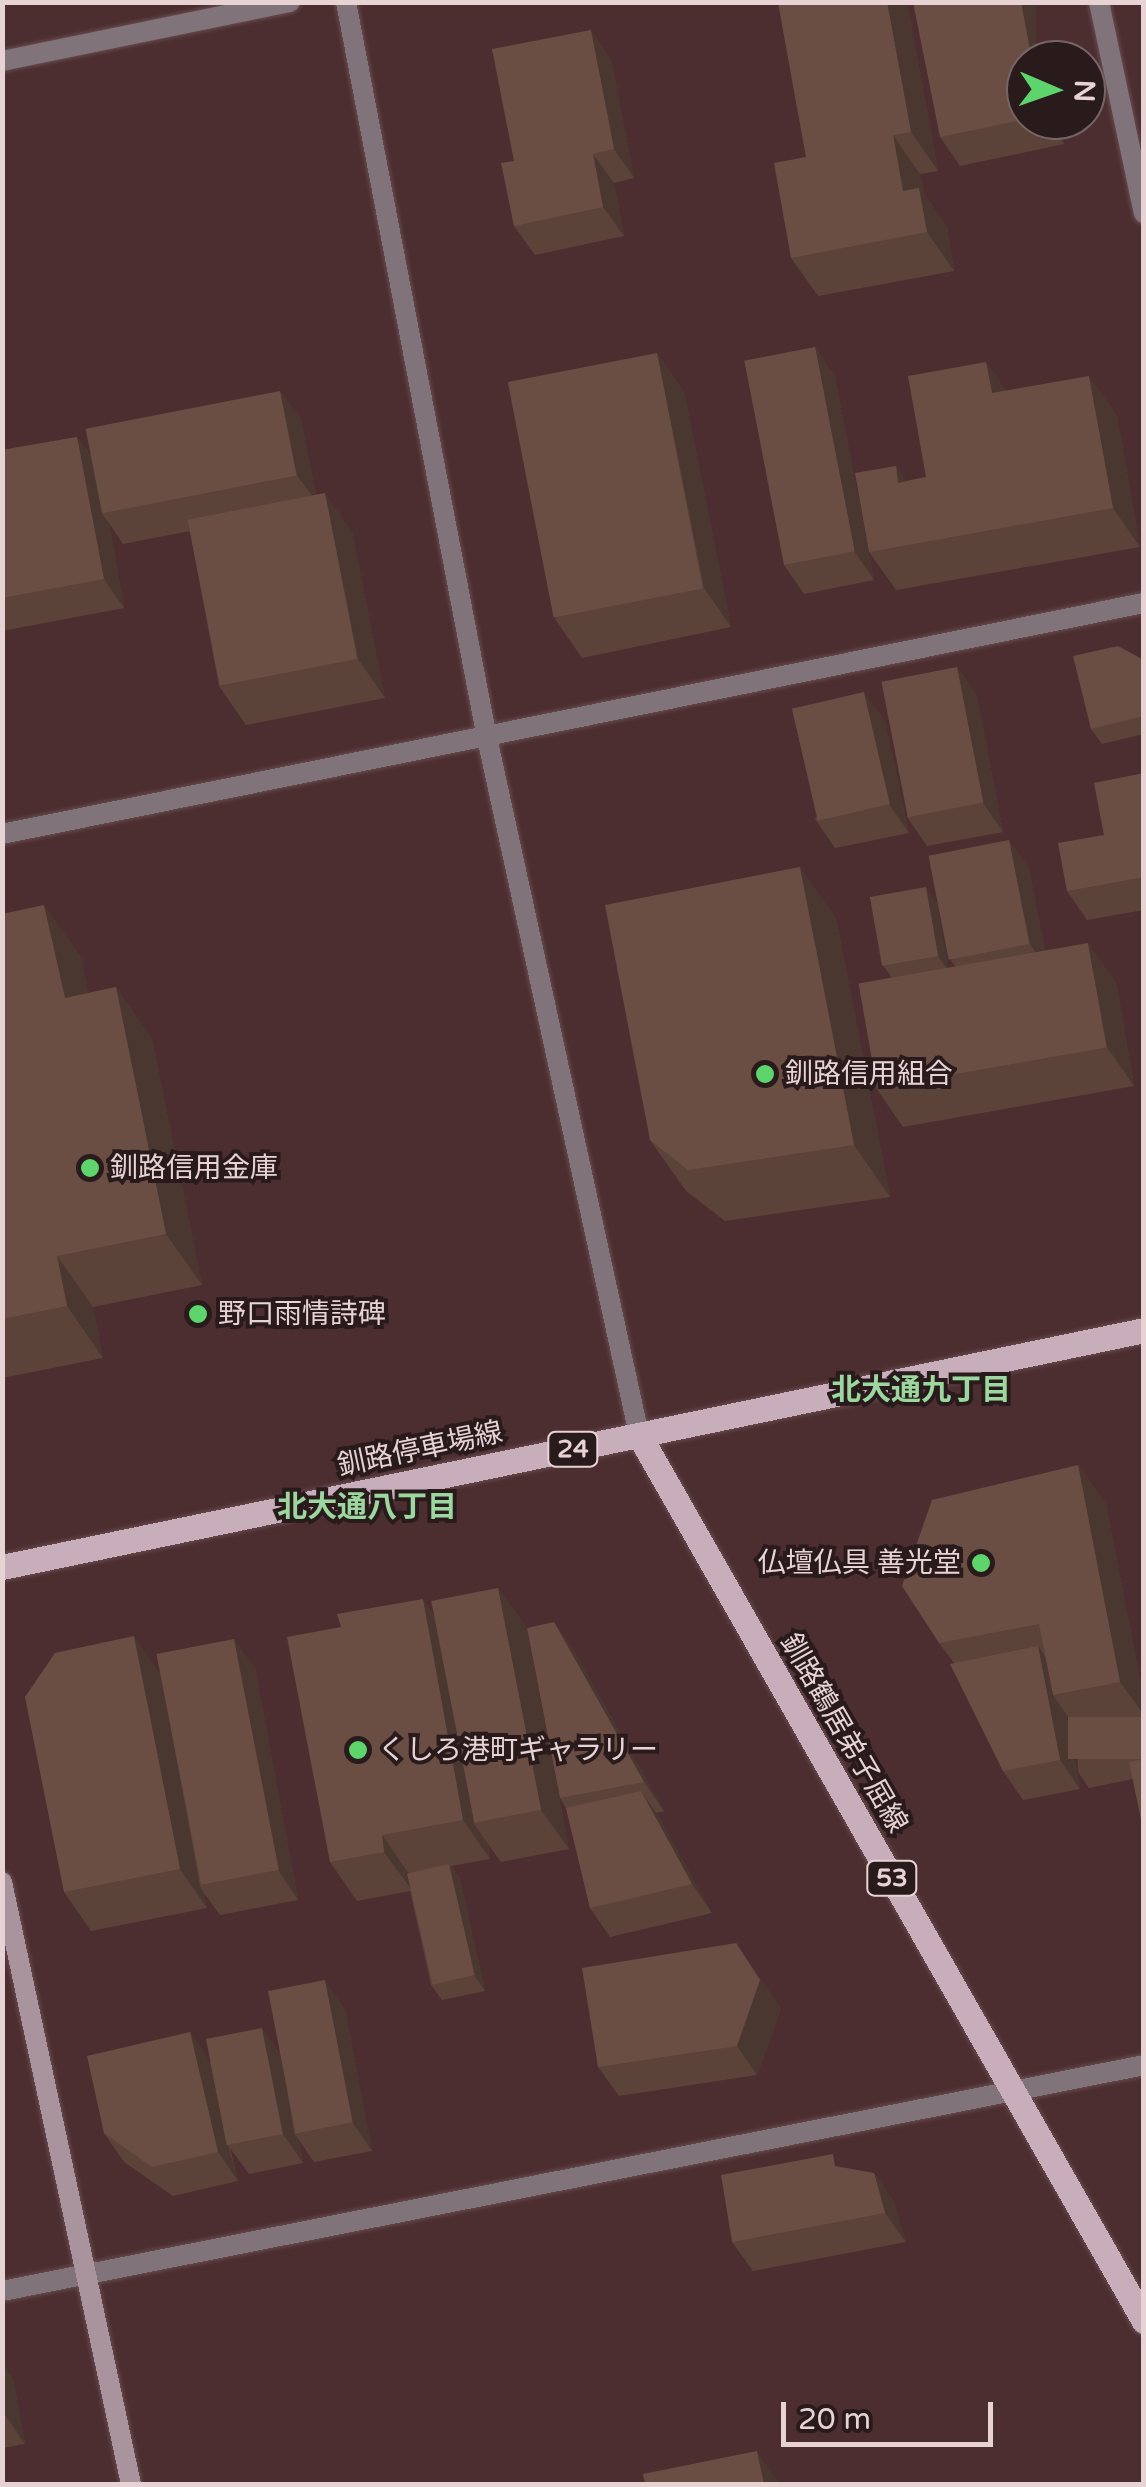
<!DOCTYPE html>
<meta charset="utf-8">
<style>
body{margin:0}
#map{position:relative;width:1146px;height:2487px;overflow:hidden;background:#4c2e31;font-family:"Varela Round","Noto Sans JP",sans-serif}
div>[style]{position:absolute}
.roads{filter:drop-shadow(0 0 2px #684c4e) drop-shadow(0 0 2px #684c4e)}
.street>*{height:20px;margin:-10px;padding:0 10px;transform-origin:10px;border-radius:10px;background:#80737a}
.secondary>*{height:20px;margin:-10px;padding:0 10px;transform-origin:10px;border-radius:10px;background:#a9949e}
.primary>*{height:25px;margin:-12.5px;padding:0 12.5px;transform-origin:12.5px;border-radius:12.5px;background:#c8aebb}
.wall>*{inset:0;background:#5b433a}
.shaded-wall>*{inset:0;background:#4a3730;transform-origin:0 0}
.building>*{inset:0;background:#6a4e44;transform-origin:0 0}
.dots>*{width:28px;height:28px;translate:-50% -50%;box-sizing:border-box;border:5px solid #291b1c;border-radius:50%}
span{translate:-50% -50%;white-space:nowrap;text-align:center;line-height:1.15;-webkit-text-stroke:8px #291b1c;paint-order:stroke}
.shield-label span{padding:2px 8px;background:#291b1c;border:2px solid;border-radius:8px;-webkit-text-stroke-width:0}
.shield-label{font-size:25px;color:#e7d3d4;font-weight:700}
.poi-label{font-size:28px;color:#e7d3d4}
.left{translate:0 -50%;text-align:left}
.right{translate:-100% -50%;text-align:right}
.street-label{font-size:28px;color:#e7d3d4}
.neighbourhood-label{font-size:30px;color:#9bd79e;font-weight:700}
.frame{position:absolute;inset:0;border:5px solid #e7d3d4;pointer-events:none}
.north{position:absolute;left:1006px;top:40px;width:100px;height:100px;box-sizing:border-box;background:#291b1c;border:2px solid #756566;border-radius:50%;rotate:92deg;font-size:28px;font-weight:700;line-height:40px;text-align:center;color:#e7d3d4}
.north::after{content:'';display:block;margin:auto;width:35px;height:45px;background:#5ed56c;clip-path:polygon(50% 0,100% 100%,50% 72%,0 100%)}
.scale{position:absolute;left:781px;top:2402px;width:212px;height:45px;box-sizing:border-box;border:5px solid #e7d3d4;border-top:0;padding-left:12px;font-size:30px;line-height:35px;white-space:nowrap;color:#e7d3d4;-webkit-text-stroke:8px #291b1c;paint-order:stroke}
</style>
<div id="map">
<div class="roads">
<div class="street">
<div style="left:346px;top:2px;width:744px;rotate:79.16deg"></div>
<div style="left:486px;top:733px;width:718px;rotate:77.7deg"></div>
<div style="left:1099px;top:2px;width:216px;rotate:78deg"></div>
<div style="left:2px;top:61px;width:294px;rotate:-11.6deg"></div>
<div style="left:2px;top:834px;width:1165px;rotate:-11.44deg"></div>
<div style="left:2px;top:2291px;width:1164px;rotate:-11.19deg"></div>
</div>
<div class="secondary">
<div style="left:2px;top:1882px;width:616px;rotate:77.91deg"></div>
</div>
<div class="primary">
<div style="left:639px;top:1435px;width:1020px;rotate:60.32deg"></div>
<div style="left:2px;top:1567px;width:1166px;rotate:-11.72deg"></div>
</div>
</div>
<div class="wall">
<div style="clip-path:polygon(778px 2px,907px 2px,938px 171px,920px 174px,924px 194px,947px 227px,954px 271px,818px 296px,791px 258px,806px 157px)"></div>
<div style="clip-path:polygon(611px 59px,634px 178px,614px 183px,624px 236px,535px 255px,514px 226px)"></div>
<div style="clip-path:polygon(1026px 60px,1026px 120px,1059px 120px,1064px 144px,960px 166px,940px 137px)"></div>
<div style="clip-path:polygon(815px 347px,835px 377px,874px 580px,804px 594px,784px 565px)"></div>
<div style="clip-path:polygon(657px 353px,684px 392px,731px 627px,582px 658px,555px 619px)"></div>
<div style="clip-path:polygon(986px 362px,1006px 391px,1117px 415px,1140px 547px,896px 590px,869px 552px,896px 466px,906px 481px,926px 477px)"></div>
<div style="clip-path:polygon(280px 391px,301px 420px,316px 495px,352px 532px,385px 698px,246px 725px,219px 686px,190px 531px,123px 544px,109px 523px,124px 608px,2px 631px,2px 450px,77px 437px,91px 456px)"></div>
<div style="clip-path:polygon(1144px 660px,1144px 734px,1102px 744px,1091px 729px)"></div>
<div style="clip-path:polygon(957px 667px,977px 696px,1003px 832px,927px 846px,907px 817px)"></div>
<div style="clip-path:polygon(885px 721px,909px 833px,835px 848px,815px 819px)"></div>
<div style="clip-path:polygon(1144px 773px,1144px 910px,1087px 920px,1067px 891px)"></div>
<div style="clip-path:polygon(1009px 840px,1029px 869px,1045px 951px,1116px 982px,1134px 1086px,903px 1127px,876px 1088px,892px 978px,883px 965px,937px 903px,948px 968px,956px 967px,951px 961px)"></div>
<div style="clip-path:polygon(2px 914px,81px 957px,88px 993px,116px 987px,152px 1039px,202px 1285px,93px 1307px,103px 1358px,2px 1378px)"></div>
<div style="clip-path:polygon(836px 918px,890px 1197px,725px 1221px,686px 1191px,650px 1140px)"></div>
<div style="clip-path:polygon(1078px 1465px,1106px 1504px,1144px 1700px,1144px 1833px,1133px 1779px,1089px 1788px,1078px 1772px,1077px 1731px,1066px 1714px,1080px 1789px,1023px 1800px,1003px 1771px,954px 1663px,939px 1643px)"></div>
<div style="clip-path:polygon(498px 1588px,526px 1627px,569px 1849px,501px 1862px,488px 1844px,490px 1859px,451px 1866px,460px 1879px,485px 1991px,442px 2000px,431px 1985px,410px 1891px,357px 1901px,330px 1862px,433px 1614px)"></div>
<div style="clip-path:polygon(554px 1622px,574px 1651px,664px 1811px,656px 1813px,712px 1913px,610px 1937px,590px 1908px,566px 1808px,560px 1798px)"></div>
<div style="clip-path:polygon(255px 1668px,298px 1900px,220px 1915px,204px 1893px,207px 1908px,91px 1931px,64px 1892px,160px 1673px)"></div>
<div style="clip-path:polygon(736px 1943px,781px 2009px,757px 2075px,619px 2096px,598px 2067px)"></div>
<div style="clip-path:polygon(345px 2009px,372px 2151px,314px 2162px,299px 2140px,303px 2163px,249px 2174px,230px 2148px,238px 2181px,173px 2196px,124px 2162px,104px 2133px,190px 2032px,210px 2062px,279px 2053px)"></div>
<div style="clip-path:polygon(843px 2168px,874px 2173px,894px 2202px,906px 2242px,753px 2271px,732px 2242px)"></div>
<div style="clip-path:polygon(2px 2363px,13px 2379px,25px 2444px,2px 2448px)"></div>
</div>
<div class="shaded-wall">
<div style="clip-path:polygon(887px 2px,907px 2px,938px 171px,911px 132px)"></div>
<div style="left:1021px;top:2px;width:15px;height:59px"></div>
<div style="clip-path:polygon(591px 30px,611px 59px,634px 178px,614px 149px)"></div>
<div style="clip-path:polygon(1047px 120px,1059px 120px,1064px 144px)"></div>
<div style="clip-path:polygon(893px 135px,920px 174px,924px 194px,947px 227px,954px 271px,927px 232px,903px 191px)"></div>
<div style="clip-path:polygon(593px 154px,614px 183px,624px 236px,603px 207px)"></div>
<div style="clip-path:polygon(815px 347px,835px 377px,874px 580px,854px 551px)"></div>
<div style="clip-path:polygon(657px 353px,684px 392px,731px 627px,704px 588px)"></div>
<div style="clip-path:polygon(986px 362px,1013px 401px,992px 393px)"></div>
<div style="clip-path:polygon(1089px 376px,1117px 415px,1140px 547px,1113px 508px)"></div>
<div style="clip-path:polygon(280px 391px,301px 420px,318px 504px,297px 475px)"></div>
<div style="clip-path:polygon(77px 437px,98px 466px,103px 515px,109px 523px,124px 608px,104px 579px)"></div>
<div style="clip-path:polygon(896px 466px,923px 505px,898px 483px)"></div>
<div style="clip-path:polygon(325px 493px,352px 532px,385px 698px,358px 659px)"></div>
<div style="clip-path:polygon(957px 667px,977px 696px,1003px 832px,983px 803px)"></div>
<div style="clip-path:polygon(864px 692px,885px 721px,909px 833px,889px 804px)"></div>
<div style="clip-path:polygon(1009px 840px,1029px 869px,1050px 973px,1030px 944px)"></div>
<div style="clip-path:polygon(800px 867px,836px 918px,890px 1197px,854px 1145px)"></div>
<div style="clip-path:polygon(926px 887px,937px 903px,949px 972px,938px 956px)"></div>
<div style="clip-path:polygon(44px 905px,81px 957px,101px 1050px,65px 998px)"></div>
<div style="clip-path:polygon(1088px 943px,1116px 982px,1134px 1086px,1107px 1047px)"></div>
<div style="clip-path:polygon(116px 987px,152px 1039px,202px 1285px,166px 1234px)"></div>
<div style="clip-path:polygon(57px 1256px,93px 1307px,103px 1358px,67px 1306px)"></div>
<div style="clip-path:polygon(1078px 1465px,1106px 1504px,1144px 1700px,1144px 1715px,1120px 1682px)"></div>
<div style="clip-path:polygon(498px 1588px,526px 1627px,569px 1849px,541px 1810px)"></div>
<div style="clip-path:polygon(423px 1599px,450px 1638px,474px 1824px,488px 1844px,490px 1859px,463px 1820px)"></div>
<div style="clip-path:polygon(554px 1622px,574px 1651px,664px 1811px,644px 1782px)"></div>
<div style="clip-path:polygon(134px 1636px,161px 1675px,200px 1886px,204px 1893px,207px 1908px,180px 1869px)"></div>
<div style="clip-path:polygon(234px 1639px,255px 1668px,298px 1900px,278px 1870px)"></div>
<div style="clip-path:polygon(1038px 1646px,1058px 1675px,1053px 1695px,1066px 1714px,1080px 1789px,1060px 1760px)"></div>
<div style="clip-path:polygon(641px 1791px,661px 1820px,712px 1913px,692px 1884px)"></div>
<div style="clip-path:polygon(382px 1835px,409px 1874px,412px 1890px,384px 1852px)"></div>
<div style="clip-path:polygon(449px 1864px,460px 1879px,485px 1991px,474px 1975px)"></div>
<div style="clip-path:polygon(736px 1943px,781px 2009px,757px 2075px,737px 2046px)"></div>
<div style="clip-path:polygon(325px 1980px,345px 2009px,372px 2151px,352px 2122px)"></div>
<div style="clip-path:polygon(262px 2028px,282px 2057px,294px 2133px,299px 2140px,303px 2163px,283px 2134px)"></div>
<div style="clip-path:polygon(190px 2032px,210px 2062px,228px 2145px,238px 2181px,218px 2152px)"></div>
<div style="clip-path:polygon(874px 2173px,894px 2202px,906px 2242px,885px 2213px)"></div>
<div style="clip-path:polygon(2px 2363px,13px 2379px,25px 2444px,5px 2415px,2px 2402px)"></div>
<div style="clip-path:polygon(757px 2451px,780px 2484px,764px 2484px)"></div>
</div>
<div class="building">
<div style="clip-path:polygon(778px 2px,887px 2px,911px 132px,893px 135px,903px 191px,919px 188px,927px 232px,791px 258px,774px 163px,806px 157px)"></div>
<div style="clip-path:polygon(913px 2px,1021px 2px,1032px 60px,1026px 60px,1026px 119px,940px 137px)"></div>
<div style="clip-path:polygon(591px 30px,614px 149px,593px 154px,603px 207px,514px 226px,501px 163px,514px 161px,492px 49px)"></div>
<div style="left:815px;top:347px;width:208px;height:72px;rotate:79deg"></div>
<div style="left:657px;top:353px;width:240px;height:152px;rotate:79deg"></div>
<div style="clip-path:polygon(986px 362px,992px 393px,1089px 376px,1113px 508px,869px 552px,855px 473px,896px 466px,898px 483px,926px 477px,908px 376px)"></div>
<div style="left:280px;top:391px;width:86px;height:198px;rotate:79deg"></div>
<div style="clip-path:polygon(77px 437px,104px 579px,2px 598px,2px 450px)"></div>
<div style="left:325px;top:493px;width:169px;height:140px;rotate:79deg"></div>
<div style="clip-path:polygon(1118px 646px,1144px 660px,1144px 716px,1091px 729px,1073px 656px)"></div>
<div style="left:957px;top:667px;width:138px;height:77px;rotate:79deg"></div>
<div style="left:864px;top:692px;width:115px;height:74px;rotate:77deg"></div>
<div style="clip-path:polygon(1144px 773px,1144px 877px,1067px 891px,1058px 843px,1104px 835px,1094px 783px)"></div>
<div style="left:1009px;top:840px;width:106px;height:82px;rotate:79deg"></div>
<div style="clip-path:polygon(800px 867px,854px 1145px,688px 1170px,650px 1140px,605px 905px)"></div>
<div style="left:926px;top:887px;width:70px;height:57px;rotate:80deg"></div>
<div style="clip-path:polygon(44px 905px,65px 998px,116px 987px,166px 1234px,57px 1256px,67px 1306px,2px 1319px,2px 914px)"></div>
<div style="left:1088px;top:943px;width:106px;height:233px;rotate:80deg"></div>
<div style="clip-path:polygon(1078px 1465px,1120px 1682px,1053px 1695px,1039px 1624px,939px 1643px,902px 1586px,932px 1500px)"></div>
<div style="left:498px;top:1588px;width:226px;height:68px;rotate:79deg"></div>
<div style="clip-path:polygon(423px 1599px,463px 1820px,382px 1835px,384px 1852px,330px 1862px,287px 1637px,341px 1627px,337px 1614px)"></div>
<div style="clip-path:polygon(554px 1622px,644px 1782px,560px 1798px,527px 1628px)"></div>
<div style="clip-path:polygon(134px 1636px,180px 1869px,64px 1892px,25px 1697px,55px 1653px)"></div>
<div style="left:234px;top:1639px;width:235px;height:79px;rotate:79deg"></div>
<div style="clip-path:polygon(1038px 1646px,1060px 1760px,1003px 1771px,950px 1664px)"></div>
<div style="left:1144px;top:1717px;width:42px;height:76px;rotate:90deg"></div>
<div style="clip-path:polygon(1144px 1759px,1144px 1833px,1129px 1762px)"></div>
<div style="clip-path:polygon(641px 1791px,692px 1884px,590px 1908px,566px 1808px)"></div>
<div style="left:449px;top:1864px;width:114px;height:43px;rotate:77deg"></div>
<div style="clip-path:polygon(736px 1943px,760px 1980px,737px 2046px,598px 2067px,582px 1968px)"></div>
<div style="left:325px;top:1980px;width:145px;height:58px;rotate:79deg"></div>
<div style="left:262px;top:2028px;width:108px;height:57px;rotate:79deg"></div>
<div style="clip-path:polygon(190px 2032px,218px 2152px,152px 2167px,104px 2133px,87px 2056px)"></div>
<div style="clip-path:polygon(833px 2154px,835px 2166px,874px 2173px,885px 2213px,732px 2242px,721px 2175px)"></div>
<div style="clip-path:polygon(757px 2451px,764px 2484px,645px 2484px,643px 2474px)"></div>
</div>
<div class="dots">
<div style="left:765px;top:1074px;background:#5ed56c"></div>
<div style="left:90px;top:1168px;background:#5ed56c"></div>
<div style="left:198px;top:1314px;background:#5ed56c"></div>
<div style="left:981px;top:1563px;background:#5ed56c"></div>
<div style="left:358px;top:1750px;background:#5ed56c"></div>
</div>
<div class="shield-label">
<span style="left:573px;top:1449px">24</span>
<span style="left:892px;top:1878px">53</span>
</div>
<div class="poi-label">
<span class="left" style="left:785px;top:1074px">釧路信用組合</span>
<span class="left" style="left:110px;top:1168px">釧路信用金庫</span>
<span class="left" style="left:218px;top:1314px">野口雨情詩碑</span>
<span class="right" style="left:961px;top:1563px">仏壇仏具 善光堂</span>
<span class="left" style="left:378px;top:1750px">くしろ港町ギャラリー</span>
</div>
<div class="street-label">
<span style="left:420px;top:1449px;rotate:-12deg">釧路停車場線</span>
<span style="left:844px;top:1733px;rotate:60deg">釧路鶴居弟子屈線</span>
</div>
<div class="neighbourhood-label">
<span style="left:921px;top:1391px">北大通九丁目</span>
<span style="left:367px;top:1508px">北大通八丁目</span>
</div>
<div class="frame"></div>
<div class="north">N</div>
<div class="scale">20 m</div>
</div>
